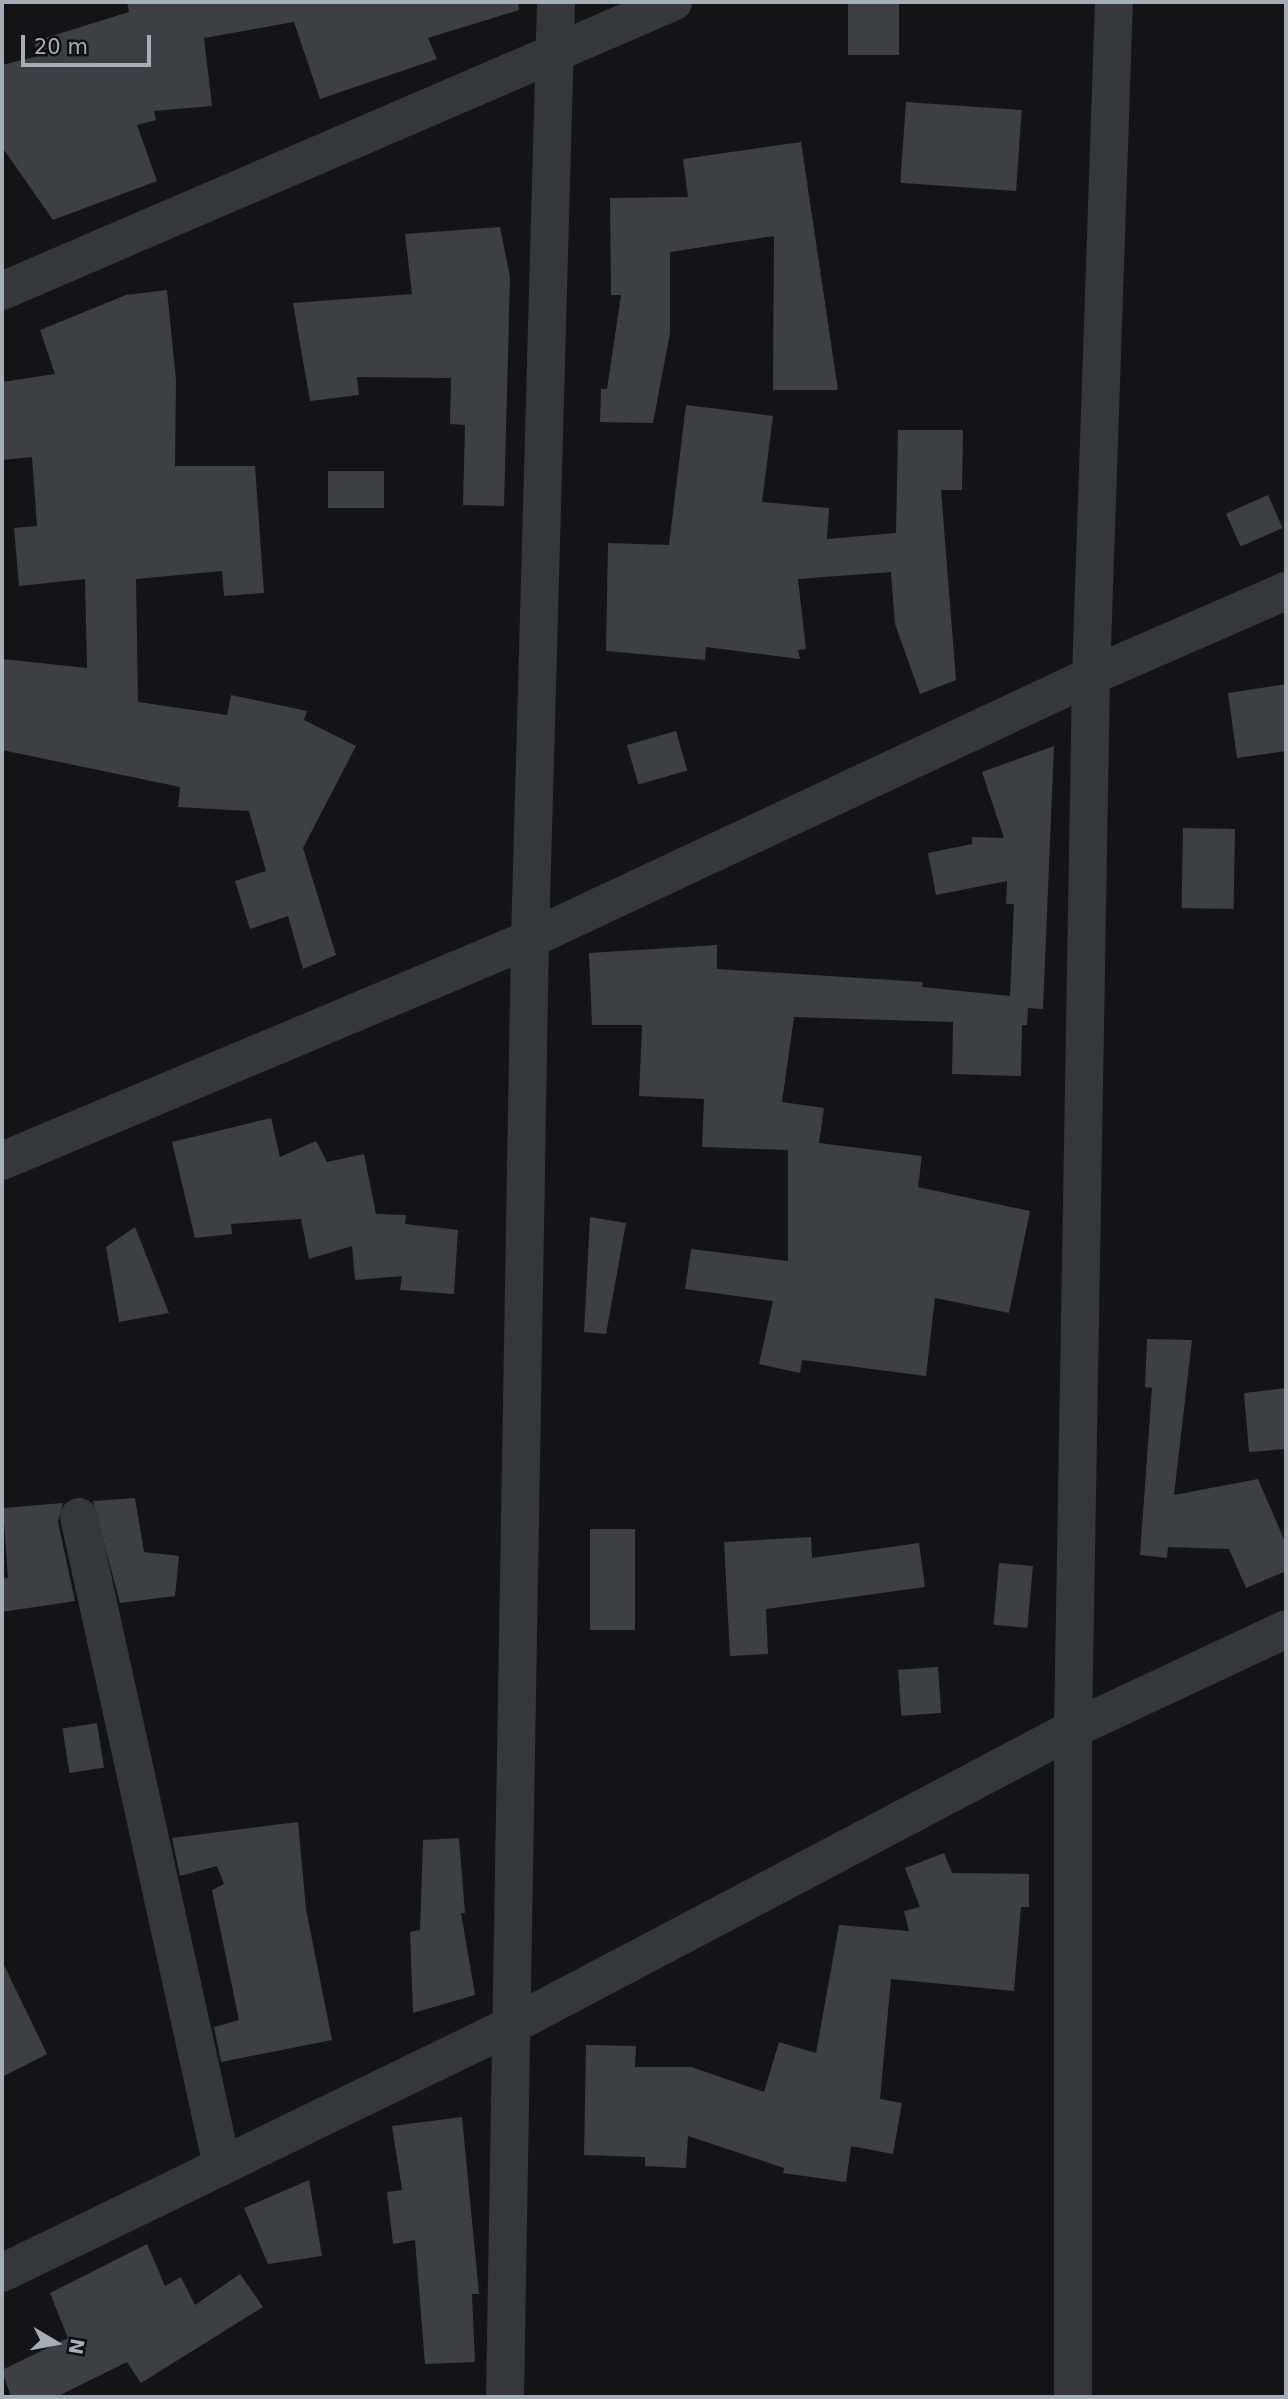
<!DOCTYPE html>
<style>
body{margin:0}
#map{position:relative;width:1288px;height:2399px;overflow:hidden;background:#141416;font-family:"DejaVu Sans",sans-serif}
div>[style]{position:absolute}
.building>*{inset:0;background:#3e3f43;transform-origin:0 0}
.minor>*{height:38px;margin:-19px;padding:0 19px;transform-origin:19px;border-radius:19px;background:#35373b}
span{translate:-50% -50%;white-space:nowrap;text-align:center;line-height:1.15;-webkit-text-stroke:6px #0f0f11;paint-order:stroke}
.frame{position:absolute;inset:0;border:4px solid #a5adb7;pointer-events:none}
.north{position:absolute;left:21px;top:2308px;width:70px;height:70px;-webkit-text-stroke:5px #0f0f11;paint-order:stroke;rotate:100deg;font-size:19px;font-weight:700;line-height:28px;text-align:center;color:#a5adb7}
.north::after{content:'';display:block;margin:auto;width:24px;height:32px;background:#a5adb7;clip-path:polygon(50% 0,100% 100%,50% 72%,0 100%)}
.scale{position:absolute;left:21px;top:35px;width:130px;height:32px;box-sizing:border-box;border:4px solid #a5adb7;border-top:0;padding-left:9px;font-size:21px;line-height:24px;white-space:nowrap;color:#a5adb7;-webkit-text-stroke:5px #0f0f11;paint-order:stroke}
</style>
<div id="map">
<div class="building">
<div style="clip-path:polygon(127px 2px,518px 2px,519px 10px,428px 38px,437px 59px,320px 99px,294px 22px,204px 38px,212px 106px,154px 111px,156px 120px,137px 125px,157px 181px,53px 220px,2px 147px,2px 65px,42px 55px,32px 42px,129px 12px)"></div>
<div style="left:848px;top:2px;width:51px;height:53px"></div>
<div style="left:906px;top:102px;width:116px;height:81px;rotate:4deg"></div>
<div style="clip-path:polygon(801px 142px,838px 390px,773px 390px,774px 236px,670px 252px,670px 333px,653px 423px,600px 422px,601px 389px,607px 389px,621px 295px,611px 295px,610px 198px,688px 197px,683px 159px)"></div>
<div style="clip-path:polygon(500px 227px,510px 277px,504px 506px,463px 505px,465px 425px,450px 424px,451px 378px,357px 377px,359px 395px,310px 401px,293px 303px,412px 294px,405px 234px)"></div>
<div style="clip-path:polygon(167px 290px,176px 380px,175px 466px,255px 466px,264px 593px,224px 596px,222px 571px,136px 579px,138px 702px,227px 715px,231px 695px,307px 711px,304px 720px,356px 746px,303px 848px,336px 955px,303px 969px,288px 916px,250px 929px,235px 881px,266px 871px,249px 811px,178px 807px,180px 787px,2px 750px,2px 659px,87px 668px,85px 579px,19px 586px,14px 528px,37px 526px,32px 457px,2px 460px,2px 382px,55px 374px,40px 330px,126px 295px)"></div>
<div style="clip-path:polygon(686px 405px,773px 416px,762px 502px,829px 508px,827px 539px,896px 533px,898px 430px,963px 430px,962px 490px,941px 490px,956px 680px,920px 694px,895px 624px,891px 572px,798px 579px,806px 649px,798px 650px,800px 659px,706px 647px,705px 660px,606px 651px,608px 543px,669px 545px)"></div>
<div style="left:328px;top:471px;width:56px;height:37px"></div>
<div style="left:1268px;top:495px;width:36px;height:46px;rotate:66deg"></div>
<div style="clip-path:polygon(1286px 684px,1286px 751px,1237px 758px,1228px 693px)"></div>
<div style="left:676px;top:731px;width:41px;height:51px;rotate:74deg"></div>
<div style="clip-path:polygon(1054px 746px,1043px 1009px,1028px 1008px,1027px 1025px,1022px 1025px,1021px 1076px,952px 1074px,953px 1022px,794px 1017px,782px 1102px,824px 1108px,819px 1143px,922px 1156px,918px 1187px,1030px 1211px,1009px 1313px,935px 1298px,926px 1376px,802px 1360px,800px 1373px,759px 1364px,773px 1301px,685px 1289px,691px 1249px,788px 1261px,788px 1150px,702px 1147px,704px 1099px,639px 1096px,642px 1025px,592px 1025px,589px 953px,717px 945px,717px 969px,923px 982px,922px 987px,1010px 996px,1014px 904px,1006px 904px,1007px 881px,936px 895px,928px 853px,972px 844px,972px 837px,1004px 838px,982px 772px)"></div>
<div style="left:1183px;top:828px;width:52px;height:80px;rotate:1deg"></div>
<div style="clip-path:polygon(271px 1118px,280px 1157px,316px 1141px,327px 1162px,364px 1154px,376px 1214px,406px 1215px,405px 1224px,458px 1230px,454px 1294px,400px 1290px,402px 1276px,355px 1280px,352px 1246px,309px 1259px,301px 1219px,231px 1224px,232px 1234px,195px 1238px,172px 1142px)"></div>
<div style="clip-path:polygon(590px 1217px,626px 1223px,606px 1334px,584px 1332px)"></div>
<div style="clip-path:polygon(135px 1227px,169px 1313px,119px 1322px,106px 1247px)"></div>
<div style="clip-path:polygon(1147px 1339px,1192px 1340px,1174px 1495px,1258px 1479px,1286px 1544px,1286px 1571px,1246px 1588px,1229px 1549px,1168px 1547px,1167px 1558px,1140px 1555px,1152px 1388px,1145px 1387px)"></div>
<div style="clip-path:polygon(1286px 1388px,1286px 1449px,1249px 1452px,1244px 1393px)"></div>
<div style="clip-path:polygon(135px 1498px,144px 1552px,179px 1556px,175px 1596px,120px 1603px,93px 1501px)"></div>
<div style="clip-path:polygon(63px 1503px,58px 1522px,75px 1601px,2px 1612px,2px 1579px,8px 1578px,3px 1508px)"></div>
<div style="left:590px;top:1529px;width:45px;height:101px"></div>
<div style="clip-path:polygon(811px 1537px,812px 1558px,919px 1543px,925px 1587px,766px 1609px,768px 1654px,730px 1656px,724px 1542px)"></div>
<div style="left:999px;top:1563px;width:34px;height:62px;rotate:5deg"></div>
<div style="left:938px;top:1667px;width:46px;height:40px;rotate:86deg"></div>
<div style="left:97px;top:1723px;width:45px;height:35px;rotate:81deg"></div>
<div style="clip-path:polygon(298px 1822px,306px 1909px,332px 2040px,221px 2062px,214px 2027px,239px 2020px,212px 1890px,224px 1884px,217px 1866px,180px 1876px,172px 1838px)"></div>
<div style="clip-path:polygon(459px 1838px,465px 1913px,461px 1913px,475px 1995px,413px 2013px,410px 1932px,420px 1930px,423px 1840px)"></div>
<div style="clip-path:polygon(944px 1853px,952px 1873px,1029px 1874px,1029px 1907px,1021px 1907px,1014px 1991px,891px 1979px,880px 2099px,902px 2103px,893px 2154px,851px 2146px,846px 2182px,783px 2173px,784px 2168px,688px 2136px,686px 2168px,645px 2166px,645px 2157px,584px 2155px,586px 2045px,636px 2046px,635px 2067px,691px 2067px,764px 2092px,779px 2042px,816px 2053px,839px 1925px,909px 1931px,904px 1911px,920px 1907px,905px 1868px)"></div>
<div style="clip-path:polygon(2px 1961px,47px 2054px,2px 2077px)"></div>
<div style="clip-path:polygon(462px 2117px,479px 2294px,472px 2294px,475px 2362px,425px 2364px,415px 2240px,393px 2244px,387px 2192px,402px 2190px,392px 2126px)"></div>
<div style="clip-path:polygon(309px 2180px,322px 2256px,268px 2264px,244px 2208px)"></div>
<div style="clip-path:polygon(147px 2244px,165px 2286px,181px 2277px,195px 2305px,240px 2274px,263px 2307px,141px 2383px,127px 2362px,56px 2397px,11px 2397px,2px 2370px,68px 2338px,50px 2293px)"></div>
</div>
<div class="minor">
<div style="left:2px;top:291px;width:731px;rotate:-23.3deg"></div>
<div style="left:2px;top:1161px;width:573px;rotate:-22.8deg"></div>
<div style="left:530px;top:939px;width:620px;rotate:-25.12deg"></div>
<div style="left:1091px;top:676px;width:213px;rotate:-23.6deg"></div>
<div style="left:79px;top:1517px;width:665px;rotate:77.57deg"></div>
<div style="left:2px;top:2273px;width:565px;rotate:-25.93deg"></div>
<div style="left:510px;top:2026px;width:637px;rotate:-27.81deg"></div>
<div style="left:1073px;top:1729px;width:235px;rotate:-25.1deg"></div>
<div style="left:505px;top:2397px;width:1458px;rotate:-89.02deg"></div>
<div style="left:530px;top:939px;width:937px;rotate:-88.41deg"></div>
<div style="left:1073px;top:2397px;width:668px;rotate:-90deg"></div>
<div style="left:1073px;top:1729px;width:1053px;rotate:-89.02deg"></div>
<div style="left:1091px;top:676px;width:674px;rotate:-88.05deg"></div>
</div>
<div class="frame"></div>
<div class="north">N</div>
<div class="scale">20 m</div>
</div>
